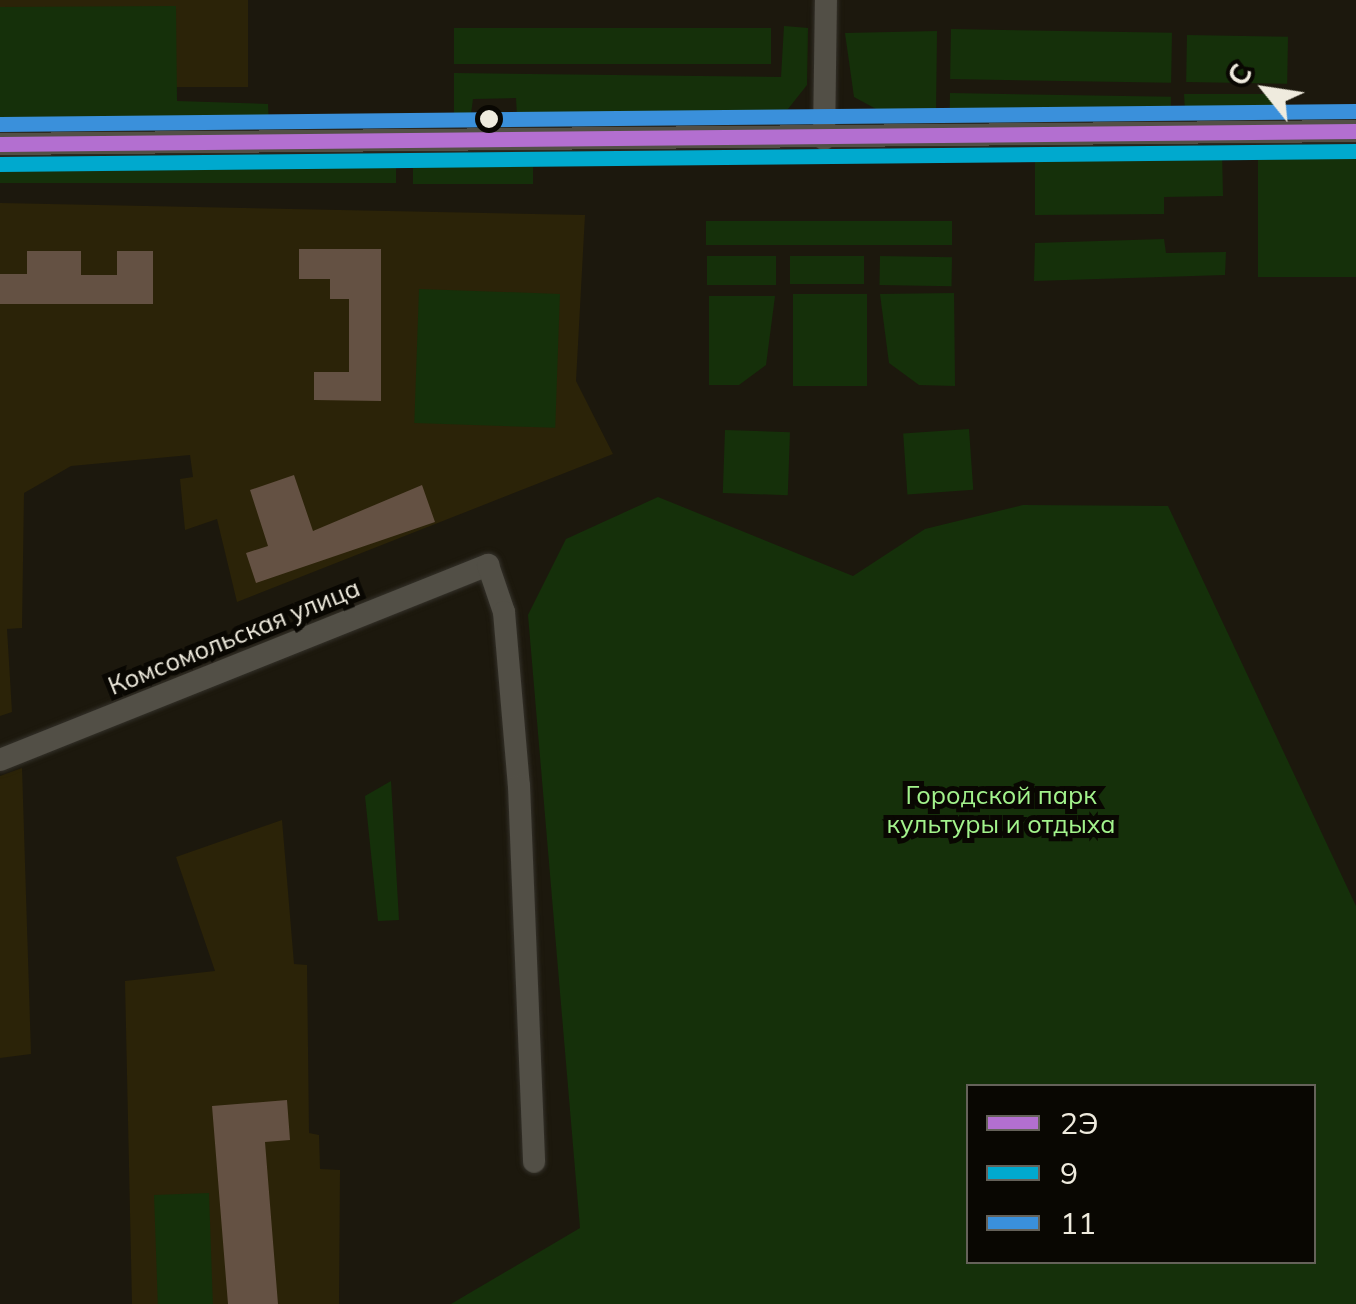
<!DOCTYPE html>
<meta charset="utf-8">
<style>
body{margin:0}
#map{position:relative;width:1356px;height:1304px;overflow:hidden;background:#1c180d;font-family:Mulish,sans-serif}
div>[style]{position:absolute}
.built>*{inset:0;background:#2b2308;transform-origin:0 0}
.green>*{inset:0;background:#15300a;transform-origin:0 0}
.building>*{inset:0;background:#645143}
.roads{filter:drop-shadow(0 0 2px #34312a) drop-shadow(0 0 2px #34312a)}
.minor>*{height:22px;margin:-11px;padding:0 11px;transform-origin:11px;border-radius:11px;background:#524f46}
.bus-1>*{height:15px;margin:-7.5px;padding:0 7.5px;transform-origin:7.5px;border-radius:7.5px;background:#b36fd0}
.bus-2>*{height:15px;margin:-7.5px;padding:0 7.5px;transform-origin:7.5px;border-radius:7.5px;background:#00a9ce}
.bus-3>*{height:15px;margin:-7.5px;padding:0 7.5px;transform-origin:7.5px;border-radius:7.5px;background:#3a90db}
.dots>*{width:28px;height:28px;translate:-50% -50%;box-sizing:border-box;border:5px solid #090702;border-radius:50%}
span{translate:-50% -50%;white-space:nowrap;text-align:center;line-height:1.15;-webkit-text-stroke:10px #090702;paint-order:stroke}
.street-label{font-size:25px;color:#efebde}
.park-label{font-size:25px;color:#a3f38c}
.legend{position:absolute;left:966px;top:1084px;width:350px;height:180px;box-sizing:border-box;background:#090702;border:2px solid #65625a;margin:0;padding:12px 18px;list-style:none;font-size:30px;color:#efebde}
.legend li{display:flex;align-items:center;gap:20px;height:50px}
.legend b{width:50px;border:2px solid #65625a}
.north{position:absolute;left:1216px;top:40px;width:100px;height:100px;-webkit-text-stroke:8px #090702;paint-order:stroke;rotate:300deg;font-size:28px;font-weight:700;line-height:40px;text-align:center;color:#efebde}
.north::after{content:'';display:block;margin:auto;width:35px;height:45px;background:#efebde;clip-path:polygon(50% 0,100% 100%,50% 72%,0 100%)}
</style>
<div id="map">
<div class="built">
<div style="left:0;top:0;width:248px;height:87px"></div>
<div style="clip-path:polygon(0 203px,585px 215px,576px 381px,613px 454px,237px 602px,217px 519px,185px 530px,180px 479px,193px 477px,190px 455px,71px 466px,24px 493px,22px 628px,7px 629px,12px 712px,0 716px)"></div>
<div style="clip-path:polygon(22px 768px,31px 1054px,0 1058px,0 776px)"></div>
<div style="clip-path:polygon(282px 820px,294px 964px,307px 965px,309px 1133px,319px 1135px,320px 1169px,340px 1170px,339px 1304px,132px 1304px,125px 981px,215px 971px,176px 857px)"></div>
</div>
<div class="green">
<div style="clip-path:polygon(176px 6px,177px 101px,268px 104px,269px 126px,0 126px,0 7px)"></div>
<div style="clip-path:polygon(784px 26px,808px 28px,807px 85px,788px 109px,763px 118px,517px 116px,516px 98px,473px 99px,471px 114px,454px 114px,454px 73px,781px 77px)"></div>
<div style="left:454px;top:28px;width:317px;height:36px"></div>
<div style="left:951px;top:29px;width:221px;height:50px;rotate:1deg"></div>
<div style="clip-path:polygon(937px 31px,936px 110px,878px 110px,854px 97px,845px 33px)"></div>
<div style="left:1187px;top:35px;width:101px;height:47px;rotate:1deg"></div>
<div style="left:950px;top:93px;width:221px;height:18px;rotate:1deg"></div>
<div style="clip-path:polygon(1184px 94px,1284px 94px,1285px 104px,1277px 113px,1185px 111px)"></div>
<div style="clip-path:polygon(1035px 151px,1222px 151px,1223px 196px,1164px 197px,1164px 214px,1035px 215px)"></div>
<div style="left:1356px;top:155px;width:122px;height:98px;rotate:90deg"></div>
<div style="left:0;top:164px;width:396px;height:19px"></div>
<div style="left:413px;top:167px;width:120px;height:17px"></div>
<div style="left:706px;top:221px;width:246px;height:24px"></div>
<div style="clip-path:polygon(1164px 239px,1166px 253px,1226px 252px,1225px 275px,1034px 281px,1035px 243px)"></div>
<div style="left:707px;top:256px;width:69px;height:29px"></div>
<div style="left:790px;top:256px;width:74px;height:28px"></div>
<div style="left:880px;top:256px;width:72px;height:29px;rotate:1deg"></div>
<div style="left:419px;top:289px;width:141px;height:134px;rotate:2deg"></div>
<div style="clip-path:polygon(954px 293px,955px 386px,919px 385px,889px 363px,880px 294px)"></div>
<div style="left:793px;top:294px;width:74px;height:92px"></div>
<div style="clip-path:polygon(775px 296px,766px 365px,739px 385px,709px 385px,709px 296px)"></div>
<div style="left:969px;top:429px;width:61px;height:66px;rotate:86deg"></div>
<div style="left:725px;top:430px;width:65px;height:63px;rotate:2deg"></div>
<div style="clip-path:polygon(evenodd,658px 497px,853px 576px,925px 529px,1023px 505px,1168px 506px,1356px 906px,1356px 1304px,451px 1304px,580px 1228px,528px 615px,566px 539px,658px 497px,968px 1086px,1314px 1086px,1314px 1262px,968px 1262px,968px 1086px)"></div>
<div style="clip-path:polygon(391px 781px,399px 920px,378px 921px,365px 796px)"></div>
<div style="left:209px;top:1193px;width:111px;height:55px;rotate:88deg"></div>
</div>
<div class="building">
<div style="clip-path:polygon(299px 249px,381px 249px,381px 401px,314px 400px,314px 372px,349px 372px,349px 299px,330px 299px,330px 279px,299px 279px)"></div>
<div style="clip-path:polygon(27px 251px,81px 251px,81px 275px,117px 275px,117px 251px,153px 251px,153px 304px,0 304px,0 274px,27px 274px)"></div>
<div style="clip-path:polygon(294px 475px,313px 531px,422px 485px,435px 522px,256px 583px,246px 553px,268px 546px,250px 490px)"></div>
<div style="clip-path:polygon(287px 1100px,290px 1140px,265px 1142px,278px 1304px,228px 1304px,212px 1106px)"></div>
</div>
<div class="roads">
<div class="minor">
<div style="left:824px;top:139px;width:139px;rotate:-89.2deg"></div>
<div style="left:0;top:144px;width:1356px;rotate:-0.55deg"></div>
<div style="left:0;top:760px;width:526px;rotate:-21.78deg"></div>
<div style="left:488px;top:565px;width:50px;rotate:71.2deg"></div>
<div style="left:504px;top:612px;width:175px;rotate:85.1deg"></div>
<div style="left:519px;top:786px;width:376px;rotate:87.7deg"></div>
</div>
</div>
<div class="bus-1">
<div style="left:0;top:144px;width:1356px;rotate:-0.55deg"></div>
</div>
<div class="bus-2">
<div style="left:0;top:164px;width:1356px;rotate:-0.55deg"></div>
</div>
<div class="bus-3">
<div style="left:0;top:124px;width:1356px;rotate:-0.55deg"></div>
</div>
<div class="dots">
<div style="left:489px;top:119px;background:#efebde"></div>
</div>
<div class="street-label">
<span style="left:234px;top:637px;rotate:-22deg">Комсомольская улица</span>
</div>
<div class="park-label">
<span style="left:1001px;top:810px">Городской парк<br>культуры и отдыха</span>
</div>
<ul class="legend">
<li><b style="height:12px;background:#b36fd0"></b>2Э</li>
<li><b style="height:12px;background:#00a9ce"></b>9</li>
<li><b style="height:12px;background:#3a90db"></b>11</li>
</ul>
<div class="north">С</div>
</div>
